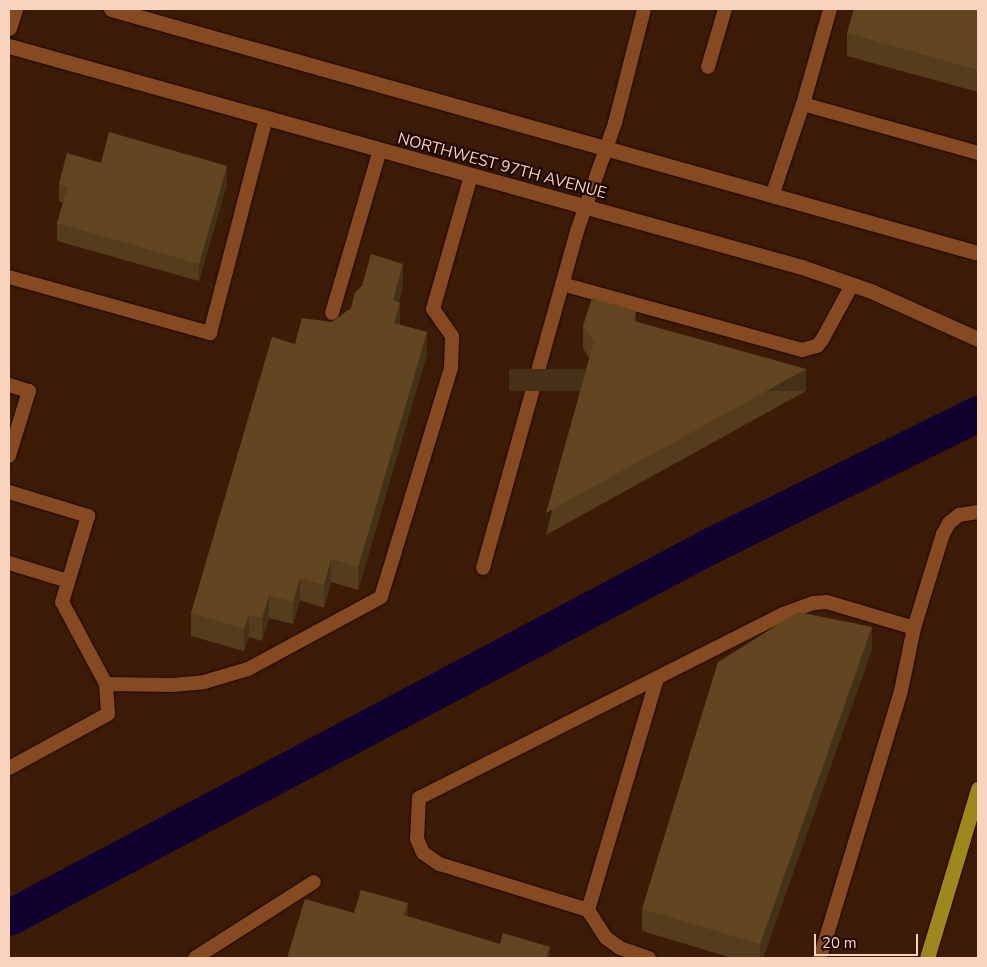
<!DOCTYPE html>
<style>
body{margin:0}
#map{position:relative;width:987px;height:967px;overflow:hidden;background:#3c1c07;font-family:"Nunito Sans",sans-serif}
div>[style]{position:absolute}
.canal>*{height:36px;margin:-18px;padding:0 18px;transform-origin:18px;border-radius:18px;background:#10002f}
.roads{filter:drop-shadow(0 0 1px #220500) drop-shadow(0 0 1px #220500)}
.lane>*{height:14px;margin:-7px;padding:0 7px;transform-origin:7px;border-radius:7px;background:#864a22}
.street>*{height:15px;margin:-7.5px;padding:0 7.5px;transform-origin:7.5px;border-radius:7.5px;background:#864a22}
.secondary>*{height:15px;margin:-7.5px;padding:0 7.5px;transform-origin:7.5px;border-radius:7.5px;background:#864a22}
.primary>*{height:15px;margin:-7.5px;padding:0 7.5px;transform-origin:7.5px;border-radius:7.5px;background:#9e881e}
.wall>*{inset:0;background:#543c1d}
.shaded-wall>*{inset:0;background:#453118;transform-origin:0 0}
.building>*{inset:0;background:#624622}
span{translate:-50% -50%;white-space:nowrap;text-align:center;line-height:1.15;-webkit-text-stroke:4.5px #1f0700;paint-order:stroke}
.street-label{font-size:16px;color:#f8d4bf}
.frame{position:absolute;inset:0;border:10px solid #f8d4bf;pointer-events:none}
.scale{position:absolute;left:814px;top:934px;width:104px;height:22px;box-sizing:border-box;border:2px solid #f8d4bf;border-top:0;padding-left:6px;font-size:15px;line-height:18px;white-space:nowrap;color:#f8d4bf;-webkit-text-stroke:4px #1f0700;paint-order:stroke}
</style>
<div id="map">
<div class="canal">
<div style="left:9px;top:918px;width:792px;rotate:-27.92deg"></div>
<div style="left:709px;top:547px;width:300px;rotate:-26.3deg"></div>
</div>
<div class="roads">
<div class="lane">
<div style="left:708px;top:67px;width:60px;rotate:-73.7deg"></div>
<div style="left:803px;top:104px;width:182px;rotate:15.6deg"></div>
<div style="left:773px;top:193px;width:94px;rotate:-71.4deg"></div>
<div style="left:803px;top:104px;width:99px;rotate:-74.1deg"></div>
<div style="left:9px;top:277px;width:209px;rotate:15.6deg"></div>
<div style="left:210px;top:333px;width:222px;rotate:-75.4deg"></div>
<div style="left:562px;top:284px;width:249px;rotate:15.4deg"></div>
<div style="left:802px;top:350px;width:16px;rotate:-15deg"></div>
<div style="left:817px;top:346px;width:8px;rotate:-50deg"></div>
<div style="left:822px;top:340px;width:63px;rotate:-61.4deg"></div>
<div style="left:332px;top:313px;width:170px;rotate:-73.6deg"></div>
<div style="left:9px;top:385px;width:21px;rotate:17deg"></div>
<div style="left:29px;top:391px;width:68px;rotate:107.1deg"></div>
<div style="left:9px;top:492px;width:83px;rotate:16.9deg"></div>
<div style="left:88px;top:516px;width:90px;rotate:106.8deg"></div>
<div style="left:62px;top:602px;width:93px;rotate:61.8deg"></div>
<div style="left:106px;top:684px;width:30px;rotate:86deg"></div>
<div style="left:108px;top:714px;width:113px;rotate:151.4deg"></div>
<div style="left:9px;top:563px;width:62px;rotate:17deg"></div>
<div style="left:483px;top:568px;width:350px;rotate:-74.4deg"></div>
<div style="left:577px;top:231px;width:114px;rotate:-70.6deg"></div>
<div style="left:615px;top:123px;width:118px;rotate:-75.7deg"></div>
<div style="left:914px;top:628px;width:98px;rotate:-72.9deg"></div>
<div style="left:943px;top:534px;width:13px;rotate:-61deg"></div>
<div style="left:949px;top:523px;width:13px;rotate:-39deg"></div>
<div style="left:959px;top:515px;width:19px;rotate:-9deg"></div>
<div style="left:106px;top:684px;width:66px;rotate:0.9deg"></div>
<div style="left:172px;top:685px;width:32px;rotate:-5deg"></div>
<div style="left:204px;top:682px;width:46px;rotate:-16.5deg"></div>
<div style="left:248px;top:669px;width:151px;rotate:-28.4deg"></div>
<div style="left:381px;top:597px;width:239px;rotate:-73deg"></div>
<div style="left:451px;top:368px;width:32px;rotate:-88deg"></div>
<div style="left:452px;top:336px;width:33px;rotate:-125deg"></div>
<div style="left:433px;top:309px;width:138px;rotate:-74.1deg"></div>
<div style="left:588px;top:910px;width:242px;rotate:-73.4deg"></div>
<div style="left:195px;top:958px;width:141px;rotate:-32.6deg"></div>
<div style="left:649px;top:958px;width:31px;rotate:-161deg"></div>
<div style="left:620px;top:948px;width:17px;rotate:-144deg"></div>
<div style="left:606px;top:938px;width:33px;rotate:-123deg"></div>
<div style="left:588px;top:910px;width:156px;rotate:-162.8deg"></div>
<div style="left:439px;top:864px;width:19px;rotate:-145deg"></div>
<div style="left:423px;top:853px;width:15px;rotate:-113deg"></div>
<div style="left:417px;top:839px;width:41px;rotate:-87.2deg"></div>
<div style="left:419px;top:798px;width:408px;rotate:-26.8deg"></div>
<div style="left:783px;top:614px;width:32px;rotate:-20deg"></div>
<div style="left:813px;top:603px;width:14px;rotate:-4deg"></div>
<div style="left:827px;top:602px;width:91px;rotate:16.6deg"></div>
<div style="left:914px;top:628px;width:64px;rotate:101.7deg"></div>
<div style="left:901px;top:691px;width:279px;rotate:106.9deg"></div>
</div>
<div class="street">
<div style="left:9px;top:28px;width:20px;rotate:-72deg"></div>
</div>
<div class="secondary">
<div style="left:111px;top:9px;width:901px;rotate:15.72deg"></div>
<div style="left:9px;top:46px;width:823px;rotate:15.57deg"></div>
<div style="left:802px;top:267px;width:73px;rotate:19.2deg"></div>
<div style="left:871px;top:291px;width:117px;rotate:24.2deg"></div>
</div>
<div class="primary">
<div style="left:927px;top:958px;width:177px;rotate:-73.2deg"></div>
</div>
</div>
<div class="wall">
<div style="clip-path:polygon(978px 9px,978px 92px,847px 56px,847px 33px)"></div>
<div style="clip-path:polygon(101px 163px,227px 184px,199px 281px,57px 241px,57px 223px,63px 203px,59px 201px,59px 184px)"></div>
<div style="clip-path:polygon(403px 286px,399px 302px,400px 325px,427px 354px,358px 590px,331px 582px,324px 608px,300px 600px,293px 624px,269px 618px,262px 641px,249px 637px,244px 651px,191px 636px,191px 613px,295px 344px,332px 322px)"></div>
<div style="clip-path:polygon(636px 321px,806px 391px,546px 535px,589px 358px,583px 348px,583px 326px)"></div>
<div style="clip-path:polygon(872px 649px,763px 958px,732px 958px,642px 931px,642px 909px)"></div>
</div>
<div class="shaded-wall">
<div style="clip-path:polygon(227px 166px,227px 184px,199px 281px,199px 264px)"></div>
<div style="clip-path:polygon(403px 264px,403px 286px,393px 323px,393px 300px)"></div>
<div style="clip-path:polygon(400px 303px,400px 325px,394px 323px)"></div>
<div style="clip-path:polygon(636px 311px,636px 333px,634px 321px)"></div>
<div style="clip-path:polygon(427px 332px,427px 354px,358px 590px,358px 567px)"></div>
<div style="left:806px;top:369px;width:22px;height:297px;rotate:90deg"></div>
<div style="clip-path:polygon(331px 559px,331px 582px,324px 608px,324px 585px)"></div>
<div style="clip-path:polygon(300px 578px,300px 600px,293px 624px,293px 602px)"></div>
<div style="clip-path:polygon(269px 595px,269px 618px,262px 641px,262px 618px)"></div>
<div style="clip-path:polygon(249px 615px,249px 637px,244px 651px,244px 629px)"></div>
<div style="clip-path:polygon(872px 627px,872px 649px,763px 958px,760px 958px,760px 944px)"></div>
<div style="clip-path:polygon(408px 903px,408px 926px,404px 915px)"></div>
<div style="clip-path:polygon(550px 947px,550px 958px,546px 958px)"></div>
</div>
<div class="building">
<div style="clip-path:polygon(854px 9px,978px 9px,978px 70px,847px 33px)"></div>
<div style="clip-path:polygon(109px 132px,227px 166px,199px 264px,57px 223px,68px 187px,59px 184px,67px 153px,101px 163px)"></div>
<div style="clip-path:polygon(371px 254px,403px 264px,393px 300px,400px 303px,394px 323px,427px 332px,358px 567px,331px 559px,324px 585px,300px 578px,293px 602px,269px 595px,262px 618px,249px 615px,244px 629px,191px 613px,272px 337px,295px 344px,302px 318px,332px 322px,351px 308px,355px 292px,362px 286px)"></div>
<div style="clip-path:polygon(592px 298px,636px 311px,634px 321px,806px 369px,546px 513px,594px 342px,583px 326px)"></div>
<div style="clip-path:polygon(798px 612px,872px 627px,760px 944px,642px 909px,718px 662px)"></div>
<div style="clip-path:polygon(361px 890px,408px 903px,404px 915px,500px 944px,503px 933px,550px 947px,546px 958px,548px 958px,287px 958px,305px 899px,354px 913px)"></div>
</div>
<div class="street-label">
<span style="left:502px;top:166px;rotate:15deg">NORTHWEST 97TH AVENUE</span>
</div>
<div class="frame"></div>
<div class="scale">20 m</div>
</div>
